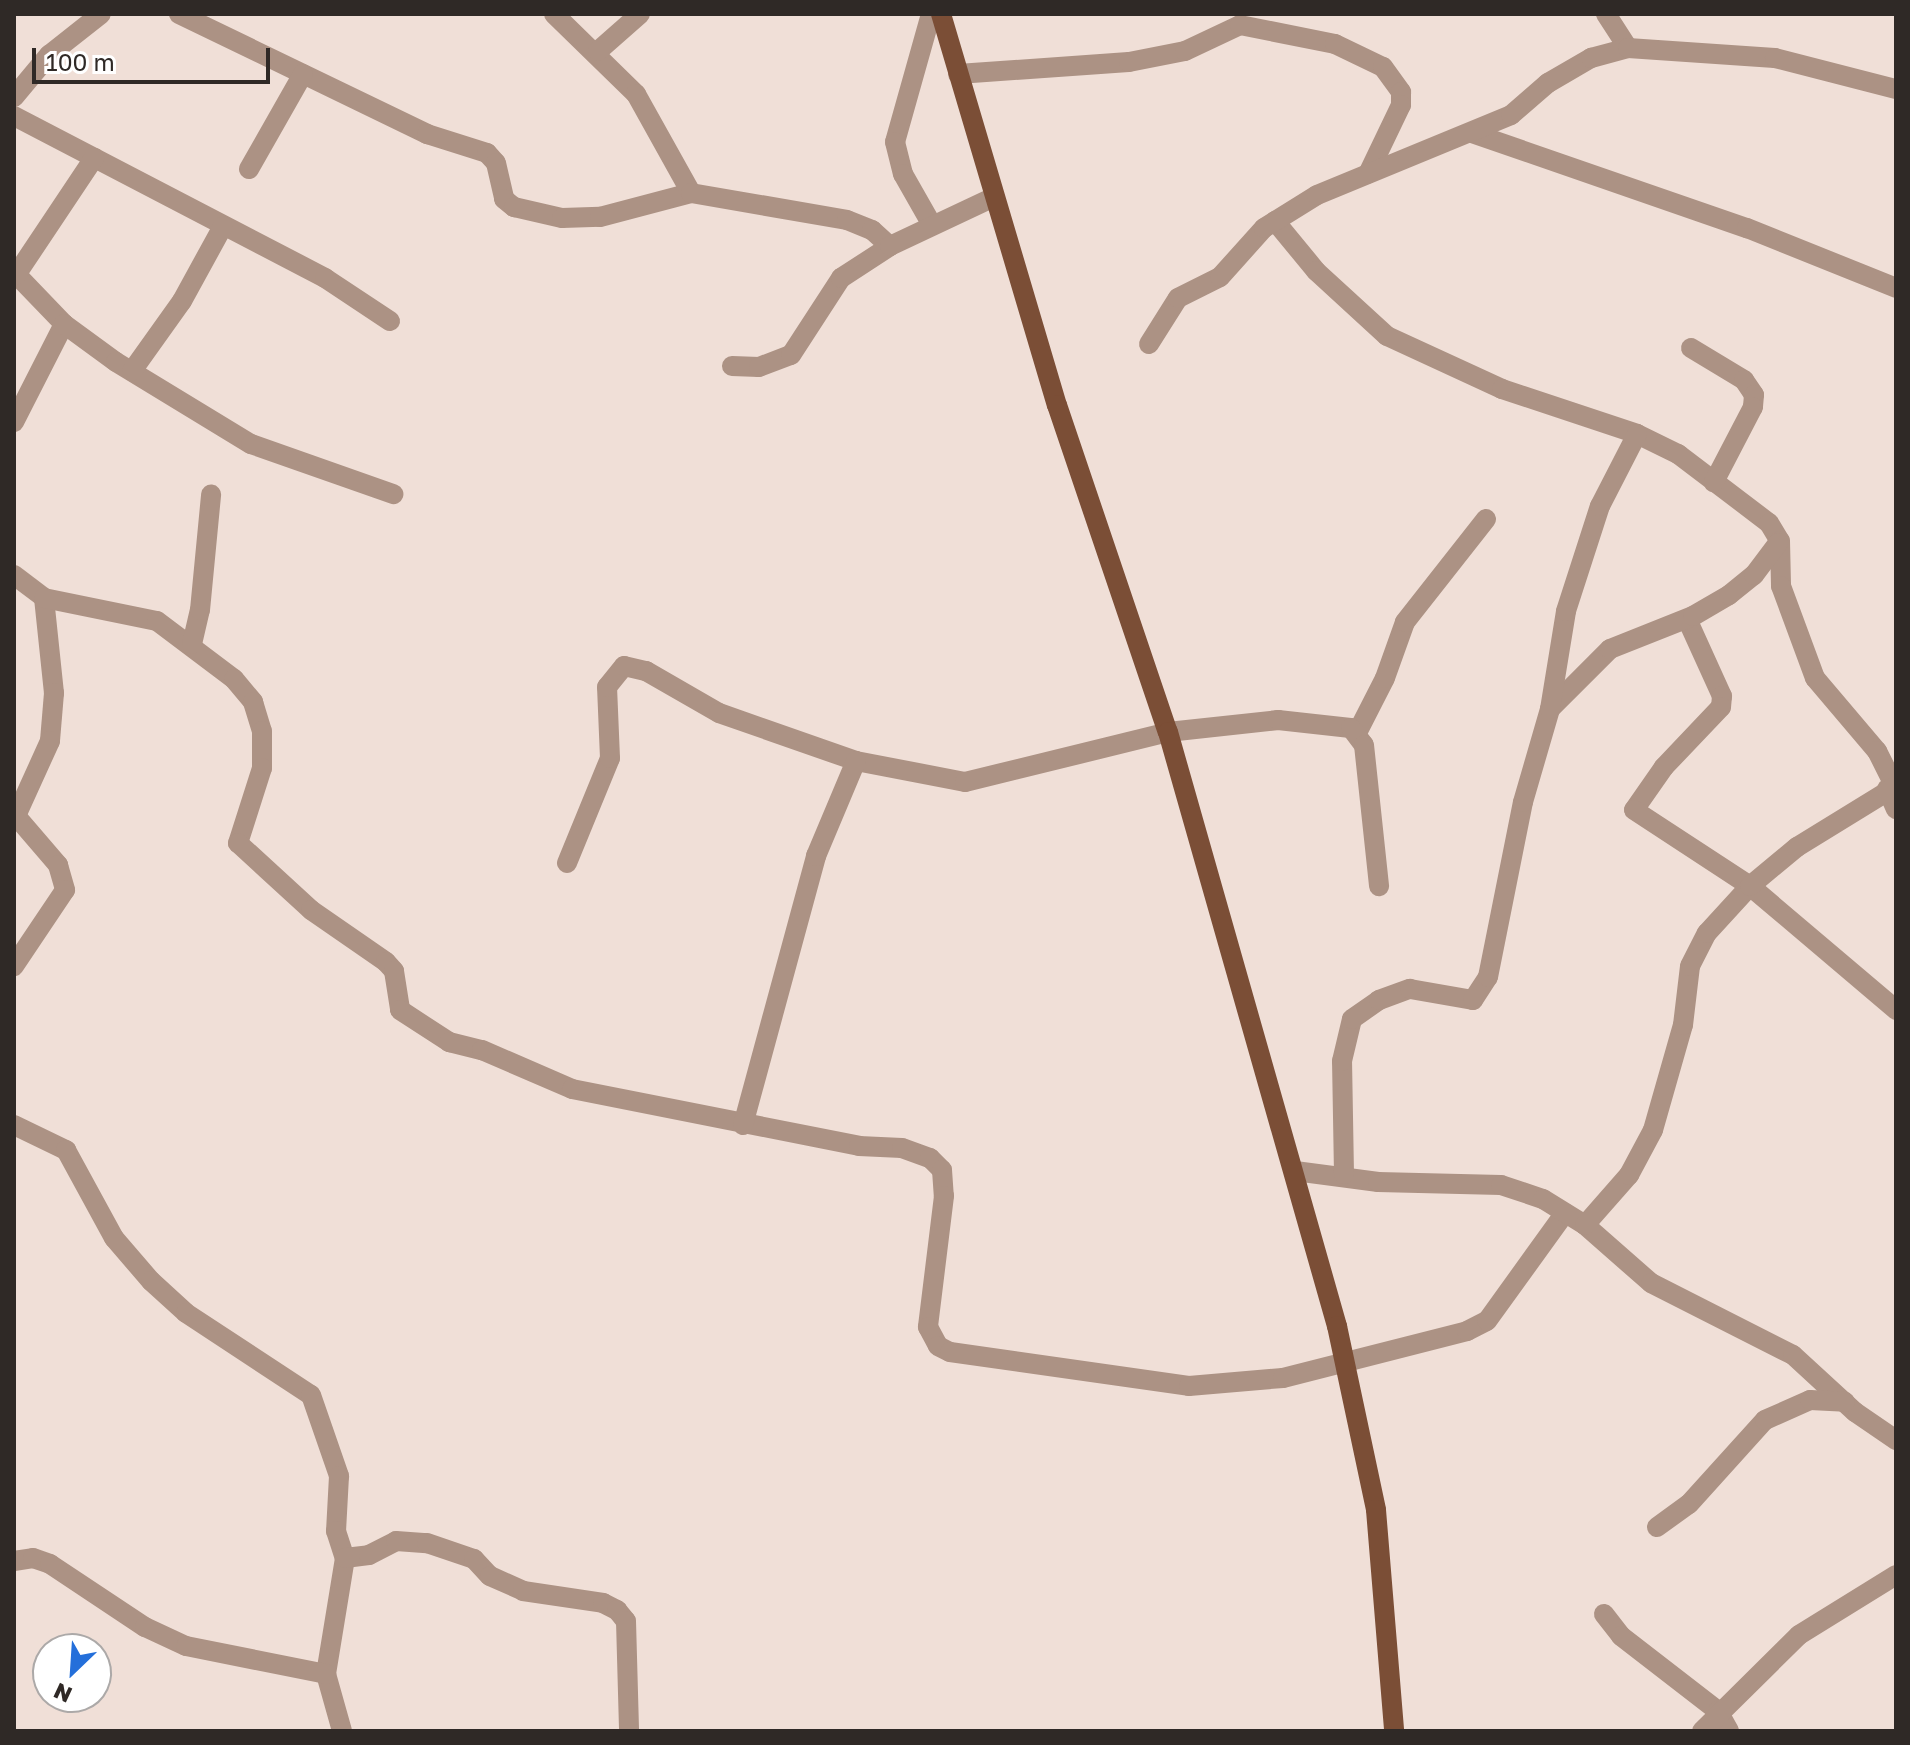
<!DOCTYPE html>
<style>
body{margin:0}
#map{position:relative;width:1910px;height:1745px;overflow:hidden;background:#f0dfd7;font-family:"Golos Text",sans-serif}
div>[style]{position:absolute}
.minor>*{height:20px;margin:-10px;padding:0 10px;transform-origin:10px;border-radius:10px;background:#ac9284}
.major>*{height:20px;margin:-10px;padding:0 10px;transform-origin:10px;border-radius:10px;background:#7b4e36}
span{translate:-50% -50%;white-space:nowrap;text-align:center;line-height:1.15;-webkit-text-stroke:8px #fff;paint-order:stroke}
.frame{position:absolute;inset:0;border:16px solid #2f2926;pointer-events:none}
.north{position:absolute;left:32px;top:1633px;width:80px;height:80px;box-sizing:border-box;background:#fff;border:2px solid #aca9a8;border-radius:50%;rotate:205deg;font-size:22px;font-weight:700;line-height:32px;text-align:center;color:#2f2926}
.north::after{content:'';display:block;margin:auto;width:28px;height:36px;background:#246fda;clip-path:polygon(50% 0,100% 100%,50% 72%,0 100%)}
.scale{position:absolute;left:32px;top:48px;width:238px;height:36px;box-sizing:border-box;border:4px solid #2f2926;border-top:0;padding-left:10px;font-size:24px;line-height:28px;white-space:nowrap;color:#2f2926;-webkit-text-stroke:6px #fff;paint-order:stroke}
</style>
<div id="map">
<div class="minor">
<div style="left:179px;top:14px;width:276px;rotate:25.8deg"></div>
<div style="left:427px;top:134px;width:63px;rotate:17.6deg"></div>
<div style="left:487px;top:153px;width:13px;rotate:48deg"></div>
<div style="left:496px;top:163px;width:37px;rotate:77deg"></div>
<div style="left:504px;top:199px;width:13px;rotate:39deg"></div>
<div style="left:514px;top:207px;width:49px;rotate:12.9deg"></div>
<div style="left:562px;top:218px;width:38px;rotate:-2deg"></div>
<div style="left:600px;top:217px;width:94px;rotate:-14.8deg"></div>
<div style="left:554px;top:14px;width:115px;rotate:44.3deg"></div>
<div style="left:636px;top:94px;width:113px;rotate:60.9deg"></div>
<div style="left:691px;top:193px;width:158px;rotate:9.8deg"></div>
<div style="left:847px;top:220px;width:27px;rotate:22deg"></div>
<div style="left:872px;top:230px;width:24px;rotate:42deg"></div>
<div style="left:931px;top:14px;width:133px;rotate:105.7deg"></div>
<div style="left:895px;top:142px;width:33px;rotate:76deg"></div>
<div style="left:903px;top:174px;width:59px;rotate:60.4deg"></div>
<div style="left:1606px;top:14px;width:40px;rotate:57.1deg"></div>
<div style="left:598px;top:51px;width:56px;rotate:-41.4deg"></div>
<div style="left:958px;top:74px;width:171px;rotate:-4deg"></div>
<div style="left:1129px;top:62px;width:57px;rotate:-11.1deg"></div>
<div style="left:1185px;top:51px;width:61px;rotate:-25.3deg"></div>
<div style="left:1240px;top:25px;width:97px;rotate:11.3deg"></div>
<div style="left:1335px;top:44px;width:53px;rotate:25.6deg"></div>
<div style="left:1383px;top:67px;width:31px;rotate:54deg"></div>
<div style="left:1401px;top:92px;width:13px;rotate:90deg"></div>
<div style="left:1401px;top:105px;width:76px;rotate:115.6deg"></div>
<div style="left:14px;top:97px;width:55px;rotate:-50.2deg"></div>
<div style="left:49px;top:55px;width:66px;rotate:-38.3deg"></div>
<div style="left:14px;top:116px;width:351px;rotate:27.5deg"></div>
<div style="left:325px;top:278px;width:78px;rotate:33.5deg"></div>
<div style="left:1472px;top:133px;width:291px;rotate:19.1deg"></div>
<div style="left:1747px;top:228px;width:161px;rotate:21.9deg"></div>
<div style="left:249px;top:169px;width:109px;rotate:-60.4deg"></div>
<div style="left:1275px;top:221px;width:65px;rotate:50.6deg"></div>
<div style="left:1316px;top:271px;width:96px;rotate:42.5deg"></div>
<div style="left:1387px;top:336px;width:127px;rotate:24.7deg"></div>
<div style="left:1502px;top:389px;width:142px;rotate:18.4deg"></div>
<div style="left:1637px;top:434px;width:46px;rotate:26deg"></div>
<div style="left:1678px;top:454px;width:114px;rotate:37.2deg"></div>
<div style="left:1769px;top:523px;width:21px;rotate:59deg"></div>
<div style="left:1780px;top:541px;width:45px;rotate:88.7deg"></div>
<div style="left:1781px;top:586px;width:98px;rotate:69.7deg"></div>
<div style="left:1815px;top:678px;width:96px;rotate:49.7deg"></div>
<div style="left:1877px;top:751px;width:40px;rotate:63.4deg"></div>
<div style="left:14px;top:272px;width:72px;rotate:46.1deg"></div>
<div style="left:64px;top:324px;width:110px;rotate:117deg"></div>
<div style="left:16px;top:275px;width:141px;rotate:-56.3deg"></div>
<div style="left:64px;top:324px;width:64px;rotate:36.2deg"></div>
<div style="left:116px;top:362px;width:158px;rotate:31.3deg"></div>
<div style="left:251px;top:444px;width:151px;rotate:19.4deg"></div>
<div style="left:1149px;top:344px;width:54px;rotate:-57.8deg"></div>
<div style="left:1178px;top:298px;width:47px;rotate:-26.6deg"></div>
<div style="left:1220px;top:277px;width:66px;rotate:-48.1deg"></div>
<div style="left:1264px;top:228px;width:62px;rotate:-31.9deg"></div>
<div style="left:1317px;top:195px;width:210px;rotate:-22.4deg"></div>
<div style="left:1511px;top:115px;width:49px;rotate:-40.9deg"></div>
<div style="left:1548px;top:83px;width:50px;rotate:-30.2deg"></div>
<div style="left:1591px;top:58px;width:38px;rotate:-15deg"></div>
<div style="left:1628px;top:48px;width:147px;rotate:3.9deg"></div>
<div style="left:1775px;top:58px;width:125px;rotate:14.4deg"></div>
<div style="left:1691px;top:348px;width:62px;rotate:31.1deg"></div>
<div style="left:1744px;top:380px;width:18px;rotate:56deg"></div>
<div style="left:1754px;top:395px;width:12px;rotate:95deg"></div>
<div style="left:1753px;top:407px;width:85px;rotate:117.5deg"></div>
<div style="left:732px;top:366px;width:27px;rotate:2deg"></div>
<div style="left:759px;top:367px;width:34px;rotate:-21deg"></div>
<div style="left:791px;top:355px;width:92px;rotate:-57deg"></div>
<div style="left:841px;top:278px;width:59px;rotate:-33.1deg"></div>
<div style="left:890px;top:246px;width:115px;rotate:-25.2deg"></div>
<div style="left:132px;top:371px;width:86px;rotate:-54.5deg"></div>
<div style="left:182px;top:301px;width:85px;rotate:-61.3deg"></div>
<div style="left:14px;top:575px;width:38px;rotate:37deg"></div>
<div style="left:44px;top:598px;width:96px;rotate:84deg"></div>
<div style="left:54px;top:693px;width:48px;rotate:94.8deg"></div>
<div style="left:50px;top:741px;width:82px;rotate:114.4deg"></div>
<div style="left:16px;top:816px;width:65px;rotate:49.4deg"></div>
<div style="left:58px;top:865px;width:26px;rotate:74deg"></div>
<div style="left:65px;top:890px;width:92px;rotate:123.9deg"></div>
<div style="left:44px;top:598px;width:115px;rotate:11.5deg"></div>
<div style="left:157px;top:621px;width:96px;rotate:37deg"></div>
<div style="left:234px;top:679px;width:30px;rotate:50deg"></div>
<div style="left:253px;top:702px;width:30px;rotate:73deg"></div>
<div style="left:262px;top:731px;width:37px;rotate:90deg"></div>
<div style="left:262px;top:768px;width:79px;rotate:107.7deg"></div>
<div style="left:238px;top:843px;width:99px;rotate:42.5deg"></div>
<div style="left:311px;top:910px;width:91px;rotate:34.7deg"></div>
<div style="left:386px;top:962px;width:12px;rotate:48deg"></div>
<div style="left:394px;top:971px;width:39px;rotate:81deg"></div>
<div style="left:400px;top:1010px;width:59px;rotate:33.1deg"></div>
<div style="left:449px;top:1042px;width:34px;rotate:14deg"></div>
<div style="left:482px;top:1050px;width:98px;rotate:23.4deg"></div>
<div style="left:572px;top:1089px;width:293px;rotate:11.2deg"></div>
<div style="left:859px;top:1146px;width:43px;rotate:2.7deg"></div>
<div style="left:902px;top:1148px;width:30px;rotate:20deg"></div>
<div style="left:930px;top:1158px;width:17px;rotate:45deg"></div>
<div style="left:942px;top:1170px;width:26px;rotate:86deg"></div>
<div style="left:944px;top:1196px;width:132px;rotate:97deg"></div>
<div style="left:928px;top:1327px;width:21px;rotate:62deg"></div>
<div style="left:938px;top:1346px;width:13px;rotate:27deg"></div>
<div style="left:950px;top:1352px;width:241px;rotate:8.1deg"></div>
<div style="left:1189px;top:1386px;width:94px;rotate:-4.9deg"></div>
<div style="left:1283px;top:1378px;width:190px;rotate:-14.3deg"></div>
<div style="left:1467px;top:1331px;width:22px;rotate:-27deg"></div>
<div style="left:1487px;top:1321px;width:133px;rotate:-54.2deg"></div>
<div style="left:1687px;top:619px;width:85px;rotate:65.6deg"></div>
<div style="left:1722px;top:696px;width:11px;rotate:95deg"></div>
<div style="left:1721px;top:707px;width:83px;rotate:133.5deg"></div>
<div style="left:1664px;top:767px;width:52px;rotate:124.9deg"></div>
<div style="left:1634px;top:810px;width:139px;rotate:33.2deg"></div>
<div style="left:1750px;top:886px;width:192px;rotate:40.3deg"></div>
<div style="left:192px;top:644px;width:35px;rotate:-77deg"></div>
<div style="left:200px;top:610px;width:116px;rotate:-84.5deg"></div>
<div style="left:1550px;top:709px;width:85px;rotate:-45deg"></div>
<div style="left:1610px;top:649px;width:89px;rotate:-21.7deg"></div>
<div style="left:1693px;top:616px;width:42px;rotate:-30.3deg"></div>
<div style="left:1729px;top:595px;width:32px;rotate:-39deg"></div>
<div style="left:1754px;top:575px;width:40px;rotate:-53deg"></div>
<div style="left:1358px;top:731px;width:59px;rotate:-63deg"></div>
<div style="left:1385px;top:678px;width:59px;rotate:-70.3deg"></div>
<div style="left:1405px;top:622px;width:131px;rotate:-51.8deg"></div>
<div style="left:1887px;top:789px;width:22px;rotate:66deg"></div>
<div style="left:567px;top:863px;width:113px;rotate:-67.7deg"></div>
<div style="left:610px;top:758px;width:71px;rotate:-92.4deg"></div>
<div style="left:607px;top:687px;width:27px;rotate:-51deg"></div>
<div style="left:624px;top:666px;width:23px;rotate:13deg"></div>
<div style="left:646px;top:671px;width:84px;rotate:29.9deg"></div>
<div style="left:719px;top:713px;width:145px;rotate:19.3deg"></div>
<div style="left:856px;top:761px;width:111px;rotate:10.9deg"></div>
<div style="left:965px;top:782px;width:209px;rotate:-13.8deg"></div>
<div style="left:1168px;top:732px;width:111px;rotate:-6.2deg"></div>
<div style="left:1278px;top:720px;width:73px;rotate:6.3deg"></div>
<div style="left:1351px;top:728px;width:21px;rotate:53deg"></div>
<div style="left:1364px;top:745px;width:142px;rotate:83.9deg"></div>
<div style="left:14px;top:1125px;width:58px;rotate:25.7deg"></div>
<div style="left:66px;top:1150px;width:100px;rotate:61.4deg"></div>
<div style="left:114px;top:1238px;width:57px;rotate:49.3deg"></div>
<div style="left:151px;top:1281px;width:47px;rotate:42.4deg"></div>
<div style="left:186px;top:1313px;width:149px;rotate:33.3deg"></div>
<div style="left:311px;top:1395px;width:86px;rotate:70.9deg"></div>
<div style="left:339px;top:1476px;width:55px;rotate:93.1deg"></div>
<div style="left:336px;top:1531px;width:28px;rotate:72deg"></div>
<div style="left:345px;top:1558px;width:118px;rotate:99.3deg"></div>
<div style="left:326px;top:1674px;width:59px;rotate:74.3deg"></div>
<div style="left:743px;top:1125px;width:279px;rotate:-74.8deg"></div>
<div style="left:816px;top:856px;width:103px;rotate:-67.2deg"></div>
<div style="left:1295px;top:1171px;width:84px;rotate:7.5deg"></div>
<div style="left:1378px;top:1182px;width:123px;rotate:1.4deg"></div>
<div style="left:1501px;top:1185px;width:44px;rotate:18.4deg"></div>
<div style="left:1543px;top:1199px;width:49px;rotate:31.8deg"></div>
<div style="left:1585px;top:1225px;width:88px;rotate:41.3deg"></div>
<div style="left:1651px;top:1283px;width:159px;rotate:26.9deg"></div>
<div style="left:1793px;top:1355px;width:84px;rotate:42.6deg"></div>
<div style="left:1855px;top:1412px;width:50px;rotate:34.3deg"></div>
<div style="left:1344px;top:1174px;width:113px;rotate:-91deg"></div>
<div style="left:1342px;top:1061px;width:43px;rotate:-76.6deg"></div>
<div style="left:1352px;top:1019px;width:33px;rotate:-35deg"></div>
<div style="left:1379px;top:1000px;width:33px;rotate:-20deg"></div>
<div style="left:1410px;top:989px;width:64px;rotate:9.9deg"></div>
<div style="left:1473px;top:1000px;width:27px;rotate:-57deg"></div>
<div style="left:1488px;top:977px;width:178px;rotate:-78.7deg"></div>
<div style="left:1523px;top:802px;width:97px;rotate:-73.8deg"></div>
<div style="left:1550px;top:709px;width:99px;rotate:-80.7deg"></div>
<div style="left:1566px;top:611px;width:110px;rotate:-72.1deg"></div>
<div style="left:1600px;top:506px;width:81px;rotate:-62.8deg"></div>
<div style="left:1585px;top:1225px;width:67px;rotate:-48.7deg"></div>
<div style="left:1629px;top:1175px;width:51px;rotate:-61.9deg"></div>
<div style="left:1653px;top:1130px;width:109px;rotate:-74.1deg"></div>
<div style="left:1683px;top:1025px;width:59px;rotate:-83.2deg"></div>
<div style="left:1690px;top:966px;width:37px;rotate:-63deg"></div>
<div style="left:1707px;top:933px;width:64px;rotate:-47.5deg"></div>
<div style="left:1750px;top:886px;width:61px;rotate:-39.7deg"></div>
<div style="left:1797px;top:847px;width:116px;rotate:-31.6deg"></div>
<div style="left:1657px;top:1527px;width:39px;rotate:-36deg"></div>
<div style="left:1689px;top:1504px;width:113px;rotate:-47.9deg"></div>
<div style="left:1765px;top:1420px;width:49px;rotate:-24deg"></div>
<div style="left:1810px;top:1400px;width:35px;rotate:3deg"></div>
<div style="left:345px;top:1558px;width:24px;rotate:-7deg"></div>
<div style="left:369px;top:1555px;width:30px;rotate:-27deg"></div>
<div style="left:396px;top:1541px;width:31px;rotate:4deg"></div>
<div style="left:427px;top:1543px;width:50px;rotate:18.8deg"></div>
<div style="left:474px;top:1559px;width:23px;rotate:47deg"></div>
<div style="left:490px;top:1576px;width:36px;rotate:24deg"></div>
<div style="left:523px;top:1591px;width:81px;rotate:8.5deg"></div>
<div style="left:603px;top:1603px;width:16px;rotate:27deg"></div>
<div style="left:617px;top:1610px;width:14px;rotate:51deg"></div>
<div style="left:626px;top:1621px;width:110px;rotate:88.4deg"></div>
<div style="left:14px;top:1561px;width:19px;rotate:-9deg"></div>
<div style="left:33px;top:1558px;width:18px;rotate:19deg"></div>
<div style="left:50px;top:1564px;width:114px;rotate:33.6deg"></div>
<div style="left:145px;top:1627px;width:45px;rotate:24.9deg"></div>
<div style="left:186px;top:1646px;width:143px;rotate:11.3deg"></div>
<div style="left:1604px;top:1614px;width:28px;rotate:52deg"></div>
<div style="left:1621px;top:1636px;width:123px;rotate:37.7deg"></div>
<div style="left:1718px;top:1711px;width:23px;rotate:61deg"></div>
<div style="left:1702px;top:1731px;width:136px;rotate:-44.7deg"></div>
<div style="left:1799px;top:1635px;width:114px;rotate:-31.7deg"></div>
</div>
<div class="major">
<div style="left:941px;top:14px;width:408px;rotate:73.5deg"></div>
<div style="left:1057px;top:405px;width:345px;rotate:71.3deg"></div>
<div style="left:1168px;top:732px;width:618px;rotate:74.12deg"></div>
<div style="left:1337px;top:1326px;width:188px;rotate:78deg"></div>
<div style="left:1376px;top:1510px;width:222px;rotate:85.3deg"></div>
</div>
<div class="frame"></div>
<div class="north">N</div>
<div class="scale">100 m</div>
</div>
